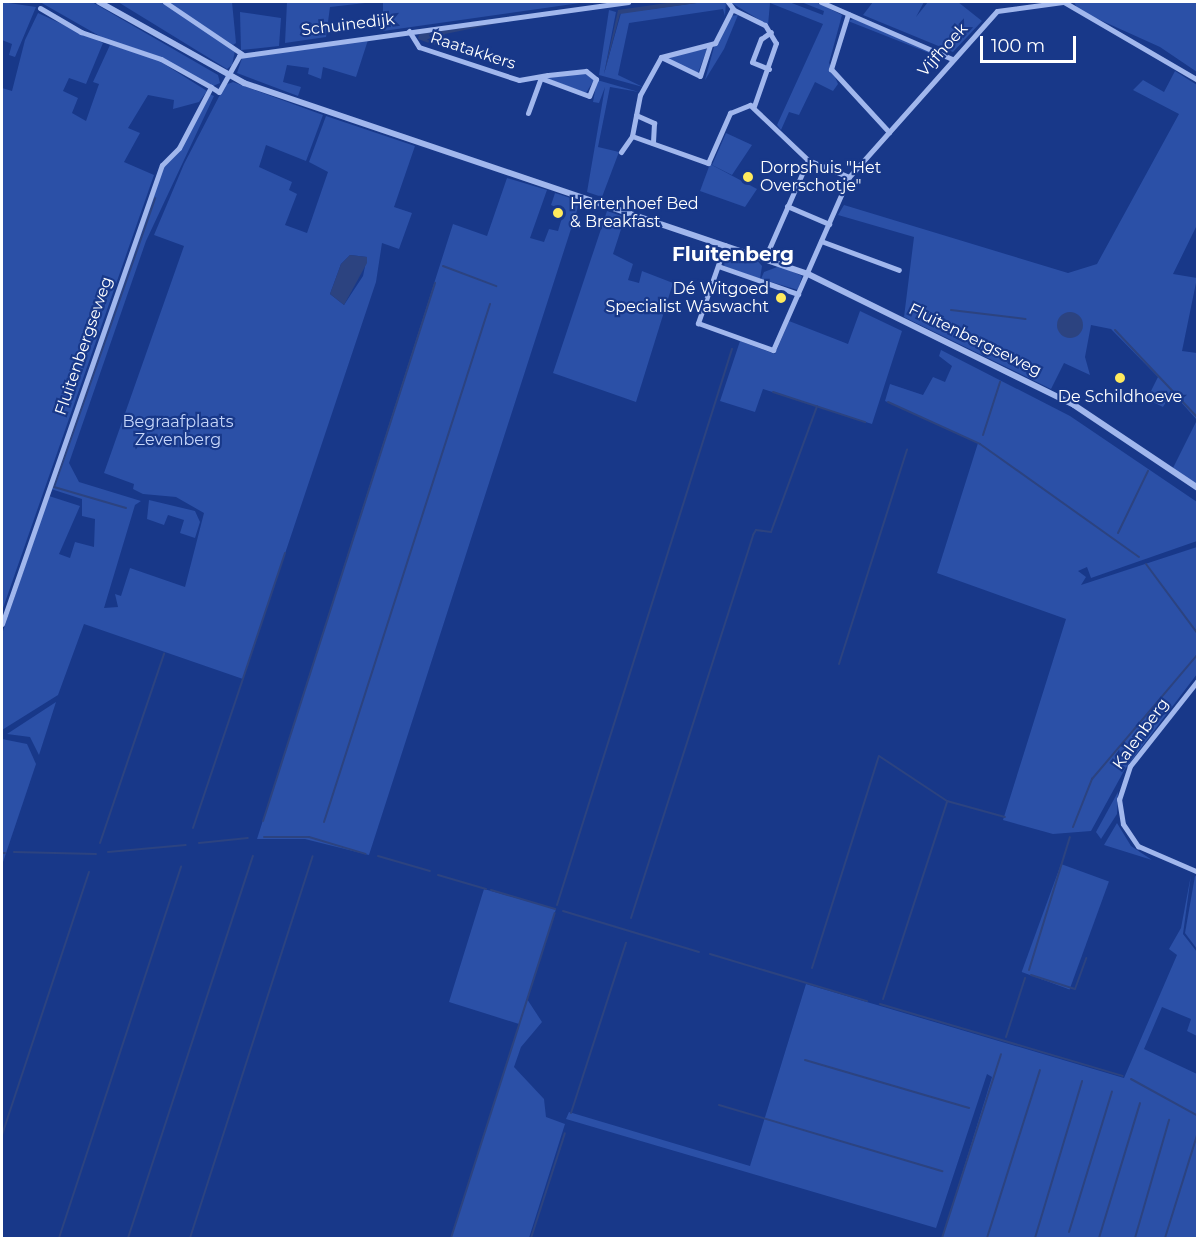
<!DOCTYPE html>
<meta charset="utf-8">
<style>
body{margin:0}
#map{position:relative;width:1199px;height:1240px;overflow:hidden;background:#183889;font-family:Montserrat,sans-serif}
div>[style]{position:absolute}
.green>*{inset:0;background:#2b50a7;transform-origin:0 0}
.water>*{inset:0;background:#2c4380}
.round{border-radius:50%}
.stream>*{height:2px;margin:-1px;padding:0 1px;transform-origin:1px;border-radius:1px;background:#2c4380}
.minor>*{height:5px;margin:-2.5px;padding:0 2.5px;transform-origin:2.5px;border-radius:2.5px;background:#a1b7ed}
.tertiary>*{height:6px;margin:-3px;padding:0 3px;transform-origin:3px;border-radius:3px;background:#a1b7ed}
.dots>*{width:16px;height:16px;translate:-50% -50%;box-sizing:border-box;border:3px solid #183889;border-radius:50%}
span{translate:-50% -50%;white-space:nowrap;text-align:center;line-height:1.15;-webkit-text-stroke:4.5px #183889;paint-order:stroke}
.street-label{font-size:16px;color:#fff}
.poi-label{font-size:16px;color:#fff}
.left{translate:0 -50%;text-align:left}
.right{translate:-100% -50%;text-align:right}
.park-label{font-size:16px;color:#c6d6fa}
.quarter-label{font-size:20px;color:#fff;font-weight:700}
.frame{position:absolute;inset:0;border:3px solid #fff;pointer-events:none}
.scale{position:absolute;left:980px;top:36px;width:96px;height:27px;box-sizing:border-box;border:3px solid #fff;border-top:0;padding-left:8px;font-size:18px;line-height:21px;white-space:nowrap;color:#fff;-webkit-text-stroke:4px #183889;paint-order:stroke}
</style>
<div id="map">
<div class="green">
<div style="clip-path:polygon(2px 2px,36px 7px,15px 57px,9px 55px,12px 44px,2px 40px)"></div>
<div style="clip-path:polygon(40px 2px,92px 2px,218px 75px,220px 83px,213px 86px,158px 56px,103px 38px)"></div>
<div style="clip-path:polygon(118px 2px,162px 2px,235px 51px,232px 65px,227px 69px)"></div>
<div style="clip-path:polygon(167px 2px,232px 2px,236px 43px,233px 45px)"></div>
<div style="clip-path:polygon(287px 2px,374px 2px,330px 7px,326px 37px,285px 43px)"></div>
<div style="clip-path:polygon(383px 2px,587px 2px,383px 31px)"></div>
<div style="clip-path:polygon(704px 2px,726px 2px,725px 16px,723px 9px,629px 23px,618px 75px,643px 87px,599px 75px,609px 10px,616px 12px,604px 74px,621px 13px)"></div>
<div style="clip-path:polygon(730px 2px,789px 2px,823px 15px,824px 11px,801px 2px,816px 2px,842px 15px,829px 63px,838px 84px,833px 91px,815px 82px,799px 115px,789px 112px,781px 130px,777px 125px,823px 24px,770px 3px,768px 25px)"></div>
<div style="clip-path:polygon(873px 2px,924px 2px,916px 17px,928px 2px,958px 2px,982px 21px,953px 52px,863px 15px)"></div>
<div style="clip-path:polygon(1074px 2px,1197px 2px,1197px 72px,1160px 47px,1078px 10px)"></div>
<div style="clip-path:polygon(240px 12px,281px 18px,279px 46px,241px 50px)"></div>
<div style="clip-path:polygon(38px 13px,103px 43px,86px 84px,69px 78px,63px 91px,78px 98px,72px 113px,86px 121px,99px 84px,93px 82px,110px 45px,153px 57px,207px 91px,199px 102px,173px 109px,174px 100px,148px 95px,128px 128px,140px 133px,124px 162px,154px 175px,2px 611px,2px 88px,12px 91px,25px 40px)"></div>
<div style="clip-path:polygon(738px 15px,724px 49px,705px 80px,714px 47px,730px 16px)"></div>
<div style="clip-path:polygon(854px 19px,943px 57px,947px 60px,848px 21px)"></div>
<div style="clip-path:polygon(368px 40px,356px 77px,323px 67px,321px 79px,308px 74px,309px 68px,287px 65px,283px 82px,301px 87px,298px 96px,237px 73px,242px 58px)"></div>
<div style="clip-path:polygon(707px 49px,698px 73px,669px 61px,670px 55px)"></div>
<div style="clip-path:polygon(1175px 71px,1197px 85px,1197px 225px,1173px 274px,1197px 278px,1182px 351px,1197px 353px,1197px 485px,1173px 468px,1197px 420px,1172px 392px,1163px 407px,1147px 399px,1158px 377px,1111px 329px,1091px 325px,1085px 357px,1090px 375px,1064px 363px,1051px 389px,904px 317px,914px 237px,838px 215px,844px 205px,1068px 273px,1097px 264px,1179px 114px,1133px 90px,1143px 80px,1164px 92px)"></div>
<div style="clip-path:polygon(585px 73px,594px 80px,586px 93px,546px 78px)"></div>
<div style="clip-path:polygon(597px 80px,639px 92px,610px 87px,598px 147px,619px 152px,602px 197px,587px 192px,605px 87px,599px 103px,593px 102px)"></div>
<div style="clip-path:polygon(evenodd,233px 82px,323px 115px,306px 161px,266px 145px,259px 167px,292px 182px,289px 190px,297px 194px,285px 225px,307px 233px,328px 172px,309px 162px,326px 116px,415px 146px,394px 207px,412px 213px,399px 249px,382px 243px,376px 282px,243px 679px,84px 624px,58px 695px,2px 730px,2px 634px,49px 496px,80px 506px,59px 554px,70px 558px,75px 542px,94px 547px,95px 519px,82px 516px,82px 499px,51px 489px,161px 170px,177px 153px,209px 94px,214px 96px,146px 241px,69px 463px,79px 482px,141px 501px,135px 505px,104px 608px,118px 607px,115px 594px,121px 596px,130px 568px,185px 587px,204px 513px,176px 497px,143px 494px,133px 489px,134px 484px,104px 473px,184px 246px,154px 235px,184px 164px,225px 85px,233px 82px,350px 255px,367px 257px,363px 276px,344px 305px,330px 294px,341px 264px,350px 255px)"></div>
<div style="clip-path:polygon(726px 133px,752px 145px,732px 175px,712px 165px)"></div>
<div style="clip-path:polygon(710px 164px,757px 189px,745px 207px,700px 191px)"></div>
<div style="clip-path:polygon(507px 178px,547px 190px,530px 238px,544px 242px,549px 229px,558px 231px,564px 211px,551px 205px,555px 193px,580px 201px,369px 855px,305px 839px,257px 839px,453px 224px,487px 236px)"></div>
<div style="clip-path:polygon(607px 211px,625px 217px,613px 254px,633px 264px,628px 280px,639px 283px,642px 271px,673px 283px,636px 402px,553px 373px)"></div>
<div style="clip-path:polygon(727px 250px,755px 258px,762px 266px,760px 279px,724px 266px)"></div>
<div style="clip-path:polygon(780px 266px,802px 276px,798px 290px,761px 279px,764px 272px)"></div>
<div style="clip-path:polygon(860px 311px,902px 331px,872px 424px,763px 389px,755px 412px,720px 401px,740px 341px,775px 354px,789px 321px,848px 344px)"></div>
<div style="clip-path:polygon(941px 350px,1070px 416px,1197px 502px,1197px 541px,1091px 578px,1087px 567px,1078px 571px,1086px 577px,1081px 585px,1197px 547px,1197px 674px,1125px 769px,1091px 831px,1053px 834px,1003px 820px,1066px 619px,937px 573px,978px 443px,885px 401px,890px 384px,923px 395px,933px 377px,945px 382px,952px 366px,939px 356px)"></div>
<div style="clip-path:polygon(149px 500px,195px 511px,200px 522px,195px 538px,180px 533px,184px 520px,168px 515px,164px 525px,147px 519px)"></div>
<div style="clip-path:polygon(56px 702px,39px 755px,30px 737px,7px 734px)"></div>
<div style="clip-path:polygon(2px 739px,27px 744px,36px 764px,2px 865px)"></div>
<div style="clip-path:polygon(1118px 792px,1117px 814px,1101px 839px,1096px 832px)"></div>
<div style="clip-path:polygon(1117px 823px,1131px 846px,1152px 860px,1104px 845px)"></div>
<div style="left:1061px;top:864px;width:51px;height:115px;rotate:20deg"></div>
<div style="clip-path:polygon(1191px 875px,1183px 934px,1197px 952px,1197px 1036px,1187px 1031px,1191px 1019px,1162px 1007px,1144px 1049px,1197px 1074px,1197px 1238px,942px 1238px,992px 1077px,987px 1074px,936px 1228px,566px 1119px,569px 1112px,750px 1166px,806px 984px,1124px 1078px,1177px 955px,1169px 949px,1181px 928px)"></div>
<div style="clip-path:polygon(1195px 876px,1198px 877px,1197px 949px,1185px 933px)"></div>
<div style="clip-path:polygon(484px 889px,556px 909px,527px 999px,542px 1022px,521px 1047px,514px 1067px,544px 1099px,546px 1117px,565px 1124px,529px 1238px,451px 1238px,519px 1024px,449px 1002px)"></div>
</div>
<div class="water">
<div style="clip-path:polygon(674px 2px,704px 2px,620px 14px,604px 74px,618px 10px)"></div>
<div style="clip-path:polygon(499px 23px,445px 34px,434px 45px,418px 39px,419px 34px)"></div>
<div style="clip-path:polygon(350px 255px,367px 257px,367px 263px,344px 305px,330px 294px,341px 264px)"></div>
<div class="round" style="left:1057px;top:312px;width:26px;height:26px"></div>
</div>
<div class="stream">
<div style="left:443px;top:266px;width:57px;rotate:20.7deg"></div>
<div style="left:951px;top:310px;width:75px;rotate:6.9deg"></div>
<div style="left:1115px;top:330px;width:121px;rotate:46.7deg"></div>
<div style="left:773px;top:392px;width:97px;rotate:18.1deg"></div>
<div style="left:888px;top:402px;width:101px;rotate:24.5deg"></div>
<div style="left:980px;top:444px;width:195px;rotate:35.4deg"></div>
<div style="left:983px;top:435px;width:56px;rotate:-72.2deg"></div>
<div style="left:126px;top:508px;width:75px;rotate:-163.7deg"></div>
<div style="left:54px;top:487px;width:306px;rotate:-70.7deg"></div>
<div style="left:1118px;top:533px;width:69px;rotate:-64.2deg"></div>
<div style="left:1146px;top:564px;width:87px;rotate:53.4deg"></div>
<div style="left:839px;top:664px;width:225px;rotate:-72.4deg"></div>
<div style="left:263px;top:821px;width:565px;rotate:-72.27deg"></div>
<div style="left:324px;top:822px;width:544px;rotate:-72.23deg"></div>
<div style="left:1073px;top:827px;width:52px;rotate:-68.4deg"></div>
<div style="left:1092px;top:779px;width:164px;rotate:-49.7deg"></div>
<div style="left:193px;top:828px;width:290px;rotate:-71.5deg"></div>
<div style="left:264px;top:837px;width:45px"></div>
<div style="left:309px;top:837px;width:59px;rotate:16.6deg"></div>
<div style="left:100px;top:843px;width:200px;rotate:-71.3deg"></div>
<div style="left:199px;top:843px;width:49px;rotate:-5.8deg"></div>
<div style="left:14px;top:852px;width:82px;rotate:1.4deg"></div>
<div style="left:108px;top:852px;width:78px;rotate:-5.1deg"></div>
<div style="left:2px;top:853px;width:3px"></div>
<div style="left:378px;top:856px;width:54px;rotate:16.1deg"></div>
<div style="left:438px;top:875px;width:50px;rotate:16.3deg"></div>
<div style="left:491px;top:890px;width:67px;rotate:16.5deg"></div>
<div style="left:557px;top:905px;width:583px;rotate:-72.53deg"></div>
<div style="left:563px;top:911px;width:142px;rotate:16.8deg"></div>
<div style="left:631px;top:918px;width:402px;rotate:-72.3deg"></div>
<div style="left:753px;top:535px;width:6px;rotate:-59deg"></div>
<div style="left:756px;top:530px;width:15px;rotate:8deg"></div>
<div style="left:771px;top:532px;width:134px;rotate:-69.9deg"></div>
<div style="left:710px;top:954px;width:164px;rotate:16.7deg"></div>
<div style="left:812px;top:968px;width:222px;rotate:-72.5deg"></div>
<div style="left:879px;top:756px;width:82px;rotate:33.5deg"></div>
<div style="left:947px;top:801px;width:60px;rotate:15.4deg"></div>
<div style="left:1029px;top:970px;width:139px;rotate:-72.9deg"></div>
<div style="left:1031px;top:975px;width:46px;rotate:17.7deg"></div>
<div style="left:1075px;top:989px;width:33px;rotate:-70deg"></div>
<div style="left:883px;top:999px;width:207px;rotate:-72deg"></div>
<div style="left:880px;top:1004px;width:253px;rotate:16.5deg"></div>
<div style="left:1006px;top:1037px;width:62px;rotate:-72.1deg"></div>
<div style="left:805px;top:1060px;width:171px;rotate:16.3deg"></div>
<div style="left:1131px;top:1079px;width:77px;rotate:28.9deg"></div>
<div style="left:719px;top:1105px;width:233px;rotate:16.5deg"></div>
<div style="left:571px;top:1113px;width:179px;rotate:-72.1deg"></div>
<div style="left:2px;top:1135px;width:277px;rotate:-71.7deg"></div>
<div style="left:1069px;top:1232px;width:147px;rotate:-73deg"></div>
<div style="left:59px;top:1238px;width:391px;rotate:-71.8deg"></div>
<div style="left:128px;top:1238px;width:402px;rotate:-71.9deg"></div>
<div style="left:190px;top:1238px;width:401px;rotate:-72.2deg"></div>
<div style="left:451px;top:1238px;width:341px;rotate:-72.3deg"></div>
<div style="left:531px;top:1238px;width:110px;rotate:-72.1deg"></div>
<div style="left:942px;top:1238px;width:193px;rotate:-72.2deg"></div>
<div style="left:987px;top:1238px;width:176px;rotate:-72.5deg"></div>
<div style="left:1035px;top:1238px;width:164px;rotate:-73.3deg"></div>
<div style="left:1099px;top:1238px;width:141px;rotate:-73.1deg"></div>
<div style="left:1135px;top:1238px;width:123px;rotate:-73.9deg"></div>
<div style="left:1165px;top:1238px;width:108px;rotate:-72.7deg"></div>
</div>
<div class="minor">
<div style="left:165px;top:2px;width:93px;rotate:34deg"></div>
<div style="left:728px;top:2px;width:10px;rotate:53deg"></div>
<div style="left:734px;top:10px;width:34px;rotate:26deg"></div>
<div style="left:765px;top:25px;width:21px;rotate:59deg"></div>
<div style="left:776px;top:43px;width:67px;rotate:109.2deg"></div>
<div style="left:821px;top:2px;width:143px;rotate:23.5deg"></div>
<div style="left:1064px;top:2px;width:155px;rotate:30.2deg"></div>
<div style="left:40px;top:8px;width:48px;rotate:30.3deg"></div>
<div style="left:81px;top:32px;width:84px;rotate:18.6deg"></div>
<div style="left:161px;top:59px;width:57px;rotate:29.2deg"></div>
<div style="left:848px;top:14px;width:58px;rotate:107.2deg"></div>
<div style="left:831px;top:69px;width:86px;rotate:47.4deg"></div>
<div style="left:409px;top:31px;width:19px;rotate:58deg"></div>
<div style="left:419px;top:47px;width:105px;rotate:18.3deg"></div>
<div style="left:519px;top:80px;width:29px;rotate:-10deg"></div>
<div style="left:548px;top:75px;width:38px;rotate:-6deg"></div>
<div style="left:586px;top:71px;width:13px;rotate:39deg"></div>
<div style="left:596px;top:79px;width:18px;rotate:112deg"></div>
<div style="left:589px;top:96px;width:54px;rotate:-159.6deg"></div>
<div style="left:661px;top:57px;width:43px;rotate:26deg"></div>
<div style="left:700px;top:76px;width:32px;rotate:-72deg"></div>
<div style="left:769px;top:69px;width:18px;rotate:-158deg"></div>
<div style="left:752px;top:62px;width:25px;rotate:-69deg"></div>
<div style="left:761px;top:39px;width:12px;rotate:-35deg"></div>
<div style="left:528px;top:113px;width:35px;rotate:-70deg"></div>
<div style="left:636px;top:115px;width:20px;rotate:24deg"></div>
<div style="left:654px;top:123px;width:20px;rotate:93deg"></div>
<div style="left:632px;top:136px;width:81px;rotate:19.6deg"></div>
<div style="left:708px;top:163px;width:55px;rotate:-66.3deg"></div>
<div style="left:730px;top:113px;width:22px;rotate:-22deg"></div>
<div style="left:750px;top:105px;width:80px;rotate:43.5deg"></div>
<div style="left:808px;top:160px;width:44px;rotate:22.5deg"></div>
<div style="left:621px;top:152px;width:19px;rotate:-55deg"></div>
<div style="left:632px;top:136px;width:42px;rotate:-79deg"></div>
<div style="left:640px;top:95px;width:43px;rotate:-61.1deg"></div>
<div style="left:661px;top:57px;width:56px;rotate:-14.5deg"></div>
<div style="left:715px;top:43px;width:38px;rotate:-63deg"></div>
<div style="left:787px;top:206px;width:46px;rotate:23.2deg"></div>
<div style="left:821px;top:241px;width:83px;rotate:20.4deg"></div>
<div style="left:725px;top:245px;width:83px;rotate:109.1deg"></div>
<div style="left:698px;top:323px;width:80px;rotate:19.8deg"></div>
<div style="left:773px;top:350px;width:189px;rotate:-66.3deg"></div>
<div style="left:849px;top:177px;width:222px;rotate:-48.3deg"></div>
<div style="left:997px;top:11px;width:68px;rotate:-7.7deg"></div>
<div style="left:765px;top:258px;width:107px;rotate:-66.3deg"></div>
<div style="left:718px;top:266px;width:85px;rotate:19.3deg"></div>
<div style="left:2px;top:624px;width:486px;rotate:-70.8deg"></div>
<div style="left:162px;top:165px;width:24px;rotate:-45deg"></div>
<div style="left:179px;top:148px;width:69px;rotate:-62.3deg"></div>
<div style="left:211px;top:87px;width:9px;rotate:32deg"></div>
<div style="left:219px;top:92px;width:41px;rotate:-60.9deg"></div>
<div style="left:239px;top:56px;width:393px;rotate:-7.9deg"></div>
<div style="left:1198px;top:680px;width:110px;rotate:128.3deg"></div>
<div style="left:1130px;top:766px;width:35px;rotate:108deg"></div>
<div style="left:1119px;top:799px;width:25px;rotate:81deg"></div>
<div style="left:1123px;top:824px;width:27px;rotate:56deg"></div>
<div style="left:1138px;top:846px;width:65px;rotate:23.4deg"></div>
</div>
<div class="tertiary">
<div style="left:99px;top:2px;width:166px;rotate:29.2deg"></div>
<div style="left:244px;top:83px;width:595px;rotate:18.71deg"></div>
<div style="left:808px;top:274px;width:297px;rotate:26.2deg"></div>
<div style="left:1074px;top:405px;width:149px;rotate:33.8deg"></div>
</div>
<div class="dots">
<div style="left:748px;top:177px;background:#ffea5d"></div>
<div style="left:558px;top:213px;background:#ffea5d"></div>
<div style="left:781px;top:298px;background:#ffea5d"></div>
<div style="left:1120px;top:378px;background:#ffea5d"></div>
</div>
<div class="street-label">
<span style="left:348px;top:25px;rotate:-7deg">Schuinedijk</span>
<span style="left:943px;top:50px;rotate:-48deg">Vijfhoek</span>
<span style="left:473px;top:51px;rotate:18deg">Raatakkers</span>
<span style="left:975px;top:340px;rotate:26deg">Fluitenbergseweg</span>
<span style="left:84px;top:346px;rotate:-71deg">Fluitenbergseweg</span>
<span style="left:1141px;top:734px;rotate:-54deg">Kalenberg</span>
</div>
<div class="poi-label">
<span class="left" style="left:760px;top:177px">Dorpshuis "Het<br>Overschotje"</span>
<span class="left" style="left:570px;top:213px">Hertenhoef Bed<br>&amp; Breakfast</span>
<span class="right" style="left:769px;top:298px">Dé Witgoed<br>Specialist Waswacht</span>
<span style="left:1120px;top:397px">De Schildhoeve</span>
</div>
<div class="park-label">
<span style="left:178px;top:431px">Begraafplaats<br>Zevenberg</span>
</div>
<div class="quarter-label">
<span style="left:733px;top:254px">Fluitenberg</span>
</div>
<div class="frame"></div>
<div class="scale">100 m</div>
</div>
